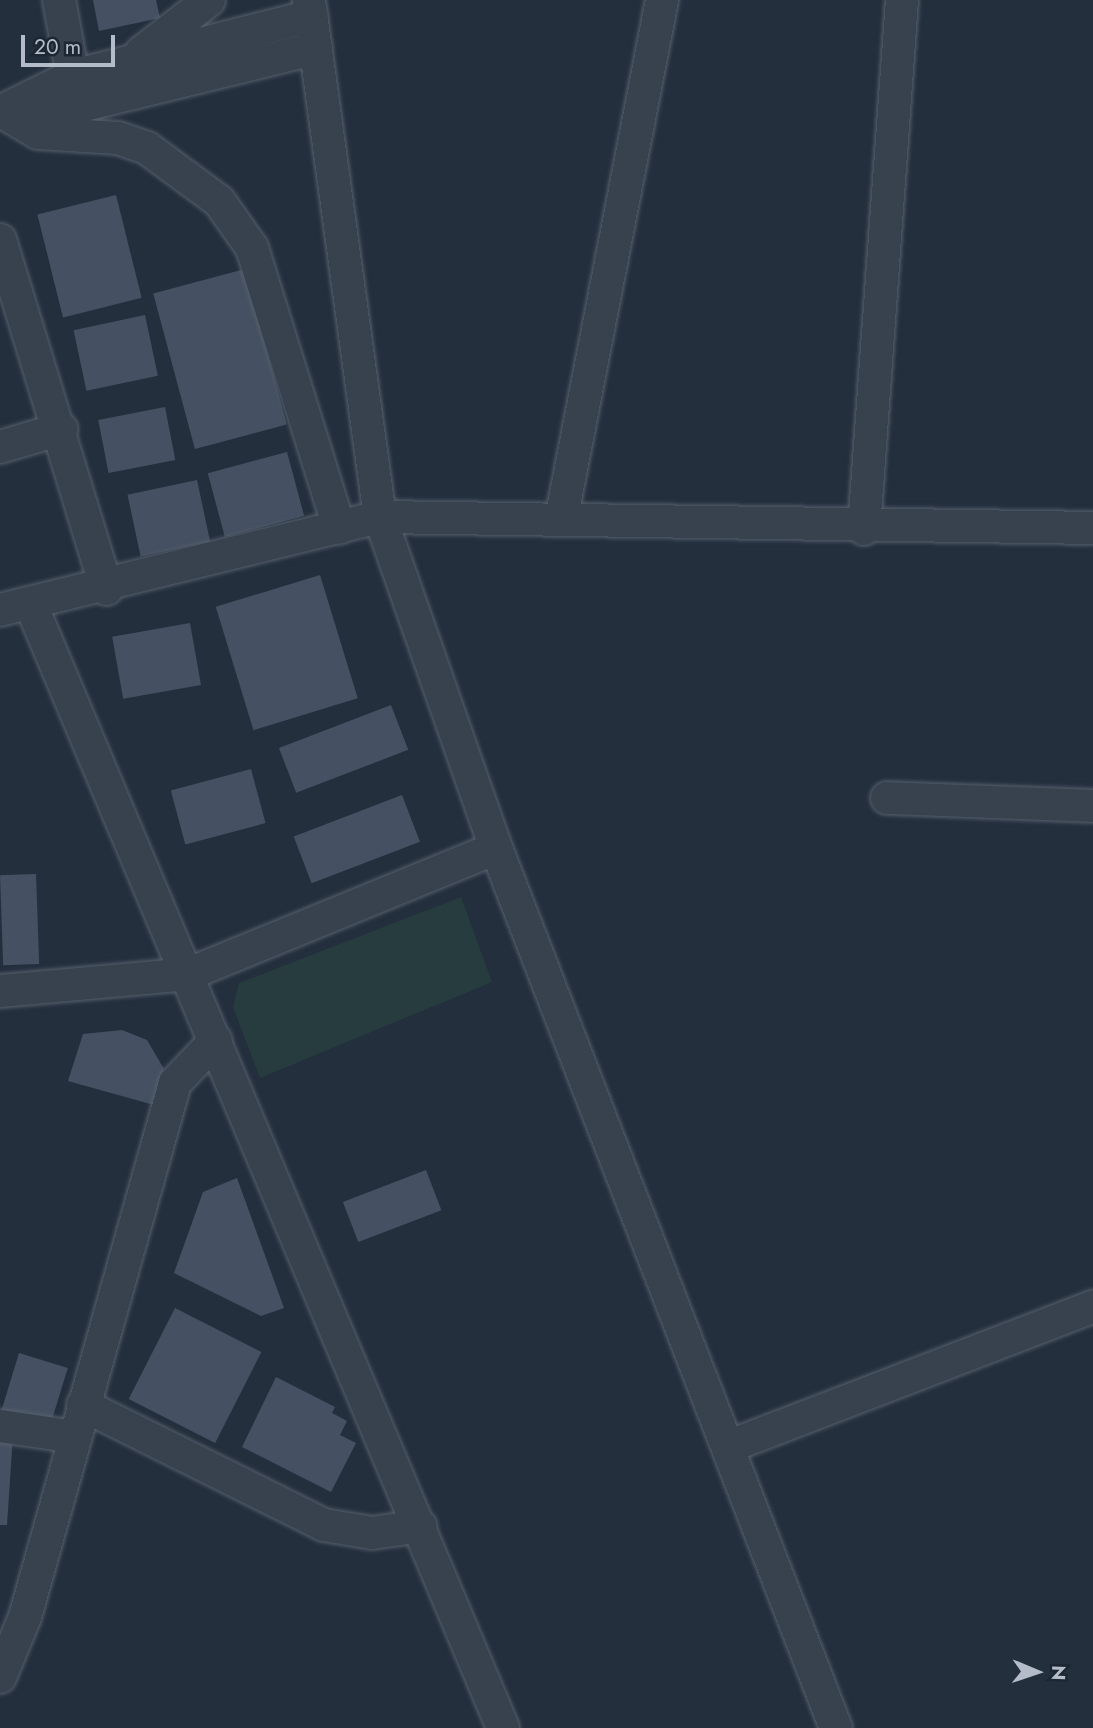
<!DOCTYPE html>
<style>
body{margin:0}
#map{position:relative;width:1093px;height:1728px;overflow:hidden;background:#242f3e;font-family:Jost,sans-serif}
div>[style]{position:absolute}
.green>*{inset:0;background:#263c3f}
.building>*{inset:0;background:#455162;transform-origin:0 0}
.roads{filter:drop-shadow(0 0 2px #565f6c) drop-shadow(0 0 2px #565f6c)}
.minor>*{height:32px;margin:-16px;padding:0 16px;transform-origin:16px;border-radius:16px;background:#38414e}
span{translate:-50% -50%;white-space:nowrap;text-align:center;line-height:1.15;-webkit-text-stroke:7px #1d2633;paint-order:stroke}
.north{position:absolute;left:1002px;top:1637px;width:70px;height:70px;-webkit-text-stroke:5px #1d2633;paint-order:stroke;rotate:92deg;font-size:19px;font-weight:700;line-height:28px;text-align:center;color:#b4bcc9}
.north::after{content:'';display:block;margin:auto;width:24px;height:32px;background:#b4bcc9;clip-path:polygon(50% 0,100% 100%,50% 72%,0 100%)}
.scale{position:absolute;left:21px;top:35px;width:94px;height:32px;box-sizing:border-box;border:4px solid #b4bcc9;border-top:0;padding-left:9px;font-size:21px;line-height:24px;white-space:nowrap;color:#b4bcc9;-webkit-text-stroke:5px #1d2633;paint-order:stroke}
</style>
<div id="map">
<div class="green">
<div style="clip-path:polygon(461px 897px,492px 982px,260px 1078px,233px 1007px,239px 983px)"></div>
</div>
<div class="building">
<div style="clip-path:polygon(93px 0,156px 0,160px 18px,99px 31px)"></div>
<div style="left:116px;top:195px;width:106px;height:81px;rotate:76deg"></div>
<div style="left:245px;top:269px;width:161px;height:95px;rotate:75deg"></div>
<div style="left:145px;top:315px;width:62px;height:73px;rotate:78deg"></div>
<div style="left:165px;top:407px;width:54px;height:68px;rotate:79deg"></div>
<div style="left:287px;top:452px;width:66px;height:82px;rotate:75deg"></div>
<div style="left:197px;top:480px;width:63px;height:71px;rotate:78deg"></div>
<div style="left:320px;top:575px;width:129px;height:109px;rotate:73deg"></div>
<div style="left:190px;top:623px;width:63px;height:79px;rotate:80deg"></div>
<div style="left:391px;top:705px;width:48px;height:120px;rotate:69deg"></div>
<div style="left:251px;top:769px;width:56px;height:83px;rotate:75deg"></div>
<div style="left:402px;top:795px;width:50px;height:116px;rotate:69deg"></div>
<div style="left:36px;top:874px;width:90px;height:36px;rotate:88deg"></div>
<div style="clip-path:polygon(122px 1030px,147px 1040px,164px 1069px,154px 1105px,68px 1081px,83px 1034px)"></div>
<div style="left:426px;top:1170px;width:43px;height:89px;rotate:69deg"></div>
<div style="clip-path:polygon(237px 1178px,284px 1308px,261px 1316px,174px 1273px,203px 1192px)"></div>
<div style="left:175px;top:1308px;width:97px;height:102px;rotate:27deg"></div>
<div style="left:19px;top:1353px;width:51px;height:60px;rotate:17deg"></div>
<div style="clip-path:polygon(276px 1377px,335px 1407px,332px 1413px,347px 1421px,340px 1435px,356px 1443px,331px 1492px,242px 1447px)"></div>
<div style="clip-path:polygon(0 1434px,13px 1435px,7px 1525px,0 1525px)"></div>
</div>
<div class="roads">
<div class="minor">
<div style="left:59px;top:0;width:77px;rotate:79.6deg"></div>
<div style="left:309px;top:0;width:522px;rotate:82.18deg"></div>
<div style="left:380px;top:517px;width:351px;rotate:70.7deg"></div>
<div style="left:496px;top:848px;width:943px;rotate:68.88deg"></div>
<div style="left:141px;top:53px;width:86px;rotate:-37.9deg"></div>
<div style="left:1px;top:111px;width:43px;rotate:30.7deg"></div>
<div style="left:38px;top:133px;width:80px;rotate:3.6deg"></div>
<div style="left:118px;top:138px;width:31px;rotate:19deg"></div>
<div style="left:147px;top:148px;width:89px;rotate:36.4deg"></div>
<div style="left:219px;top:201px;width:57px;rotate:54.9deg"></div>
<div style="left:252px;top:248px;width:293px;rotate:72.7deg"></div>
<div style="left:0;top:112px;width:81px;rotate:-26.3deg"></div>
<div style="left:73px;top:76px;width:246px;rotate:-14.1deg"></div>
<div style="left:13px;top:112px;width:39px;rotate:1deg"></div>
<div style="left:52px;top:113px;width:272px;rotate:-13.8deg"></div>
<div style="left:0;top:240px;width:365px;rotate:73deg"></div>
<div style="left:0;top:447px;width:64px;rotate:-16.4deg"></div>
<div style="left:562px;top:515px;width:525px;rotate:-79.01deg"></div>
<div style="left:864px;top:529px;width:530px;rotate:-85.89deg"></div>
<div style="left:31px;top:605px;width:1218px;rotate:67.2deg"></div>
<div style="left:0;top:610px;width:391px;rotate:-13.8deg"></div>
<div style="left:380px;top:517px;width:713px;rotate:0.88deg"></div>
<div style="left:887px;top:798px;width:206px;rotate:2.2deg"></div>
<div style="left:0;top:991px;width:190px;rotate:-5.1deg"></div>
<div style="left:189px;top:974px;width:332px;rotate:-22.3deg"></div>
<div style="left:83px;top:1405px;width:269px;rotate:26.5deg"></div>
<div style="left:324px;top:1525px;width:49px;rotate:9.5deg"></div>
<div style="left:372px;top:1533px;width:49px;rotate:-8.1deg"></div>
<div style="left:0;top:1426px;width:76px;rotate:8.3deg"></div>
<div style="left:730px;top:1446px;width:389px;rotate:-21deg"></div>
<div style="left:0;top:1677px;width:65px;rotate:-67.4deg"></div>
<div style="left:25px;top:1617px;width:555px;rotate:-74.31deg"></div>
<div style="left:175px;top:1083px;width:59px;rotate:-46.4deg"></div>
</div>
</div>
<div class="north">N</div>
<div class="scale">20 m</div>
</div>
